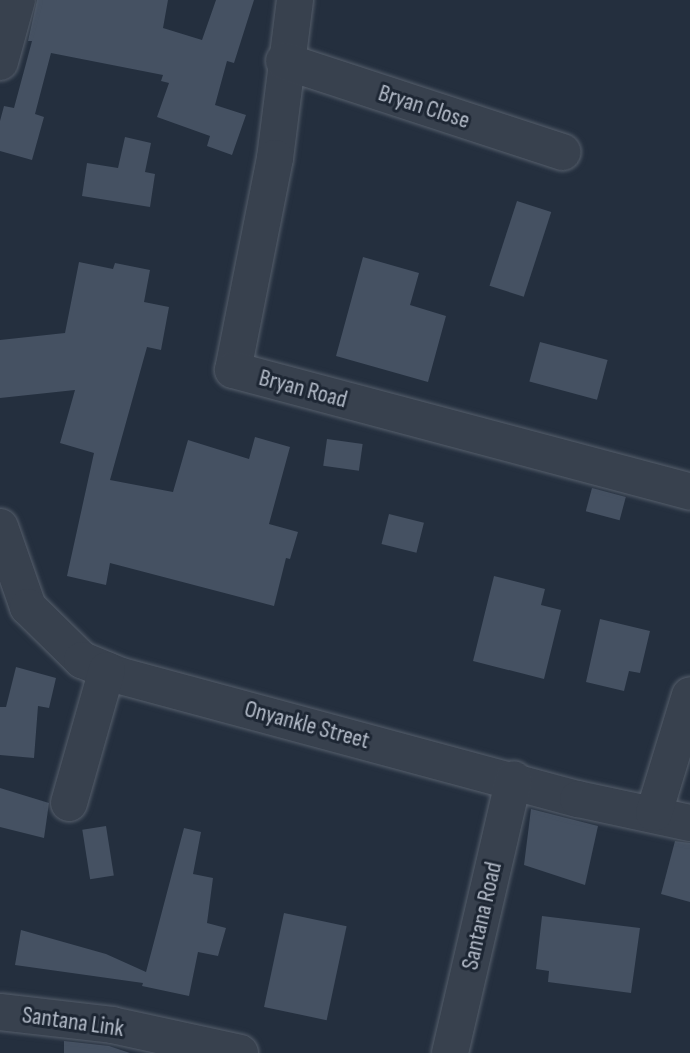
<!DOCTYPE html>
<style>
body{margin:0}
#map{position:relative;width:690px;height:1053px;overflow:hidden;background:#242f3e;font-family:"Sofia Sans Condensed",sans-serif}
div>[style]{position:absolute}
.building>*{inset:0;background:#455162;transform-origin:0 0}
.roads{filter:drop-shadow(0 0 2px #565f6c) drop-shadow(0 0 2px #565f6c)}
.minor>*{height:36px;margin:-18px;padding:0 18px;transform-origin:18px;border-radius:18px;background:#38414e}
span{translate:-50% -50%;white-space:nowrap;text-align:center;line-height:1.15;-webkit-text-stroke:6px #1d2633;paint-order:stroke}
.street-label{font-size:24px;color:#b4bcc9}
</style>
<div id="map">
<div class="building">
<div style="clip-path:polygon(37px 0,168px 0,163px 28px,202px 40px,216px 0,254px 0,234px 63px,227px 61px,215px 105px,246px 115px,232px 155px,207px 146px,210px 136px,157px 117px,169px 83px,161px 81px,163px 75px,51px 53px,35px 114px,44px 117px,32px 160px,0 151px,0 121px,4px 106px,14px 108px,32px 41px,28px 41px)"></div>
<div style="clip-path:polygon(125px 137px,151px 143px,145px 172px,155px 174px,150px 207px,82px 196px,87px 163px,118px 168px)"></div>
<div style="left:517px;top:201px;width:36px;height:89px;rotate:18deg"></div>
<div style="clip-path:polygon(363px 257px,419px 273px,410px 305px,446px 316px,428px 382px,336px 356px)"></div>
<div style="clip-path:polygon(79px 262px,113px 269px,115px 263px,150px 270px,144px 302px,169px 307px,161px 350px,147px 347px,110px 480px,173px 492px,188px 440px,249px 459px,255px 437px,290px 447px,269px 524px,298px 532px,290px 559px,286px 558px,274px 606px,110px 563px,106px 585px,67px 576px,94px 453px,60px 443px,75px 390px,0 398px,0 340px,65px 333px)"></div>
<div style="left:540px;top:342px;width:70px;height:41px;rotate:15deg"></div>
<div style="left:327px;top:439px;width:36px;height:27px;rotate:8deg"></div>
<div style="left:592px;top:488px;width:35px;height:24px;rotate:15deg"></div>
<div style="left:389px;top:514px;width:36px;height:31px;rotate:14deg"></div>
<div style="clip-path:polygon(494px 576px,545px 589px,541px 605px,561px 610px,544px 679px,473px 661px)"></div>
<div style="clip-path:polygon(600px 619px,650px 631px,640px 673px,629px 671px,624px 691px,586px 682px)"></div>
<div style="clip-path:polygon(16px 667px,56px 678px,49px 708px,38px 706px,34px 758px,0 755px,0 707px,6px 707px)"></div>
<div style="clip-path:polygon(0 788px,49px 803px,44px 838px,0 827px)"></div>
<div style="clip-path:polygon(531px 809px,598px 826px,585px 885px,524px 865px)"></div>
<div style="left:106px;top:826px;width:50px;height:24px;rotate:81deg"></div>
<div style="clip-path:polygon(184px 828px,201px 832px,193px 874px,213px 878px,207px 923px,226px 928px,218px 956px,198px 952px,189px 996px,142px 986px,143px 983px,15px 965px,21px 930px,106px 954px,146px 972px)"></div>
<div style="clip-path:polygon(675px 841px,690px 843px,690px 902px,661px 894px)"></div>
<div style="left:284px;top:913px;width:64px;height:96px;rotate:12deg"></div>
<div style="clip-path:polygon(542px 916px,640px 928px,631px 993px,548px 982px,549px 971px,536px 969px)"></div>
<div style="clip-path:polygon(64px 1041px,109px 1046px,130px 1053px,64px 1053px)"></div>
</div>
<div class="roads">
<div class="minor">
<div style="left:295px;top:0;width:159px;rotate:97.2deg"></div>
<div style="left:275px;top:158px;width:216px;rotate:101.2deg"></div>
<div style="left:233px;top:370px;width:473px;rotate:14.9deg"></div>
<div style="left:284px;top:61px;width:293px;rotate:18.1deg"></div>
<div style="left:0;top:62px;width:64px;rotate:-74.7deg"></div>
<div style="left:0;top:527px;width:85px;rotate:70.7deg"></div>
<div style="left:28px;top:607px;width:76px;rotate:44.5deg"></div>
<div style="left:82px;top:660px;width:42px;rotate:22.3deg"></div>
<div style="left:121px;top:676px;width:473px;rotate:15.1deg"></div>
<div style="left:578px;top:799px;width:115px;rotate:12.1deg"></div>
<div style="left:69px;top:803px;width:138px;rotate:-74.1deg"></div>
<div style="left:654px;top:813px;width:123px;rotate:-73deg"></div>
<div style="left:0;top:1012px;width:113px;rotate:6.6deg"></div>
<div style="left:112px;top:1025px;width:131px;rotate:12.3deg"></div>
<div style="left:450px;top:1053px;width:281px;rotate:-76.9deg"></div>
</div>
</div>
<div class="street-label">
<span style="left:424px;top:107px;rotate:18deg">Bryan Close</span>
<span style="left:303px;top:389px;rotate:15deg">Bryan Road</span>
<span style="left:307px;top:725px;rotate:15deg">Onyankle Street</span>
<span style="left:482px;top:916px;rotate:-77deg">Santana Road</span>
<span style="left:73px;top:1022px;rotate:8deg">Santana Link</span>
</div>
</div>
